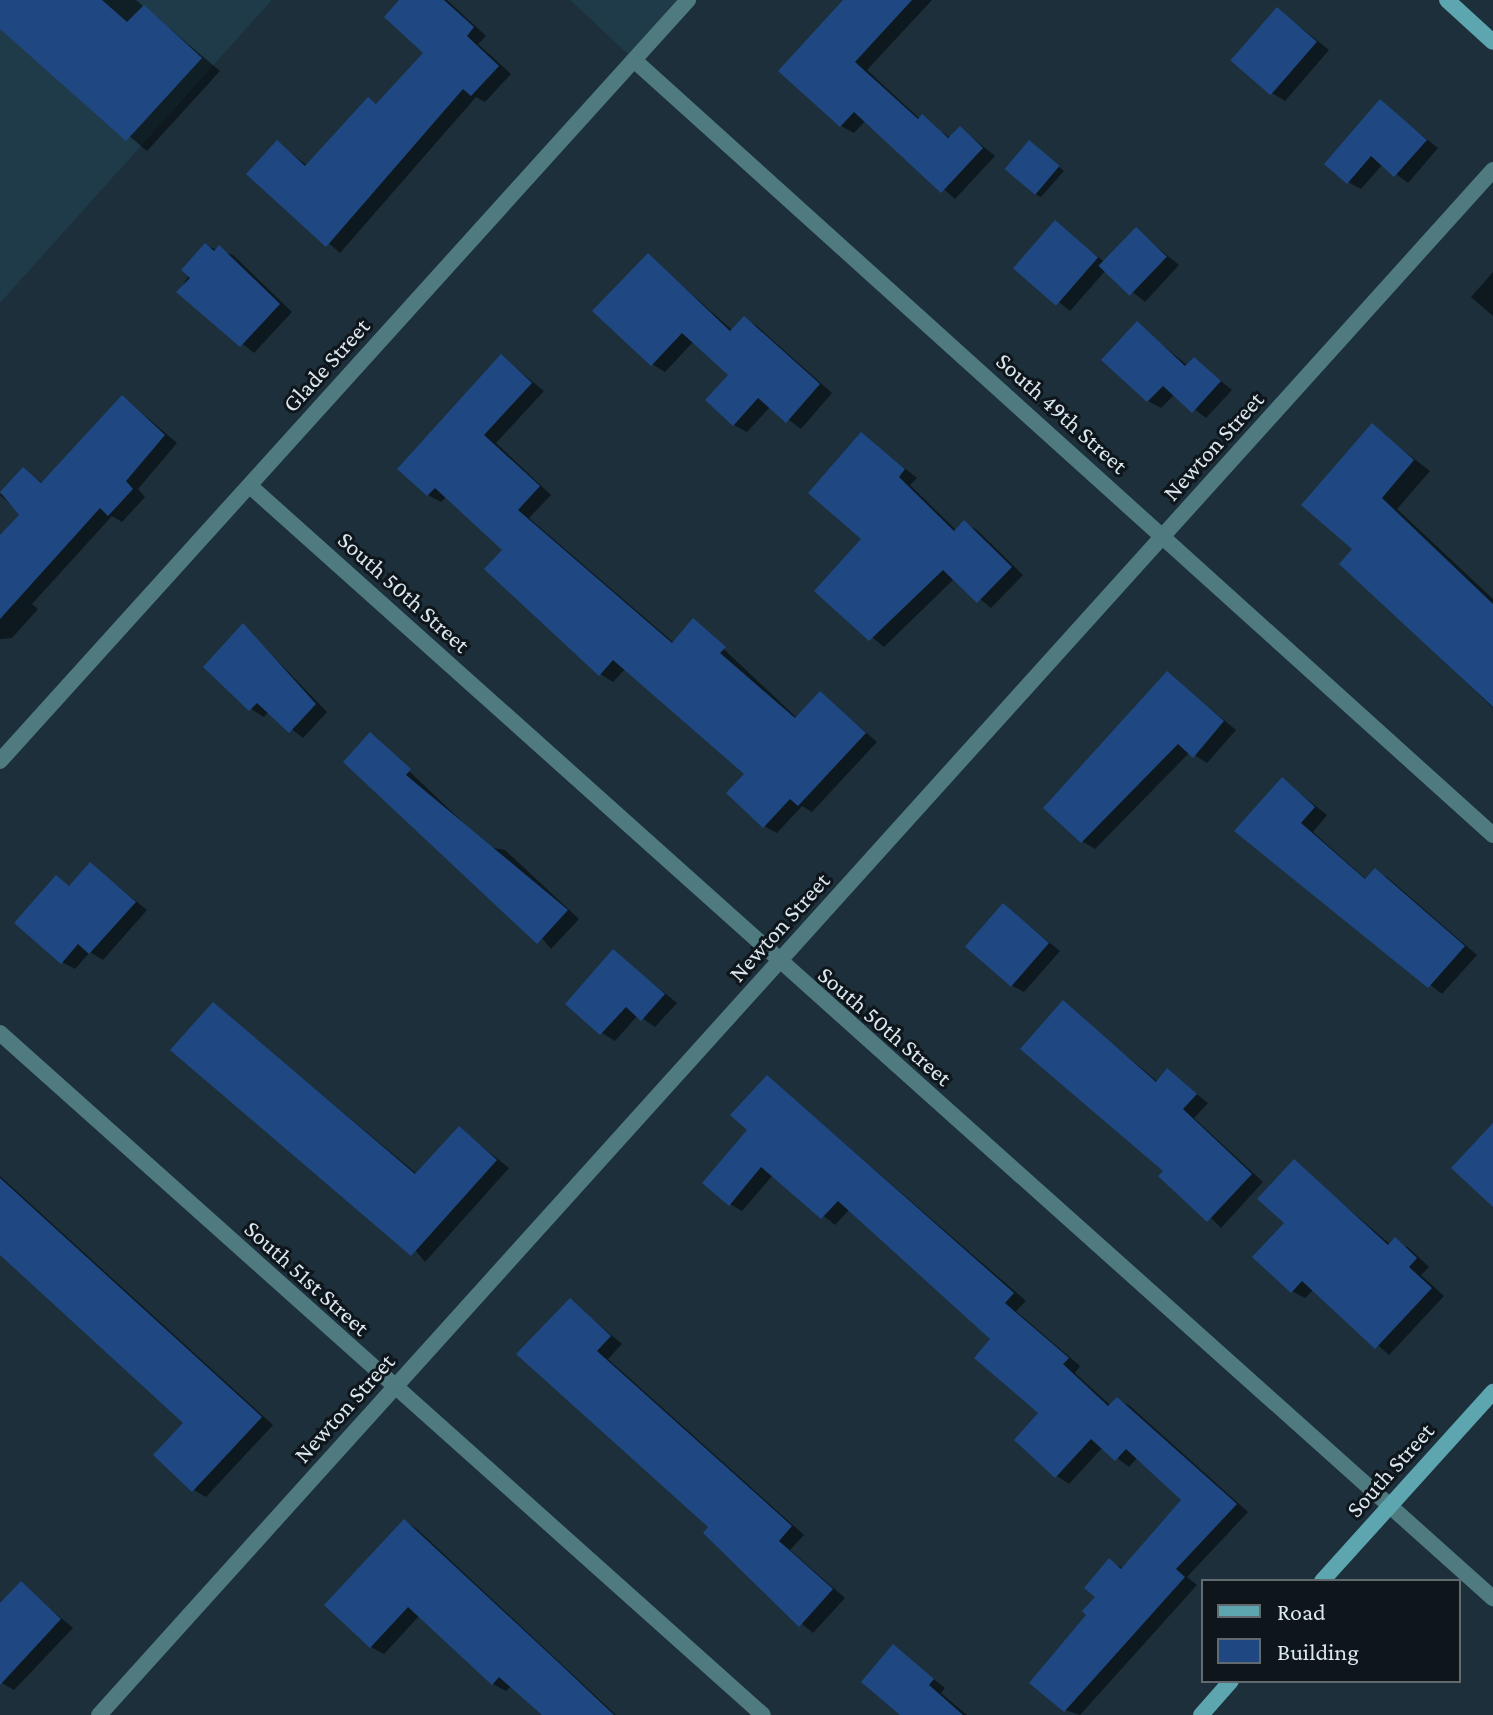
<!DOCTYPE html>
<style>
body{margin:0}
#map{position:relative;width:1493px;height:1715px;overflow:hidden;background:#1c2f3a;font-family:"Crimson Pro",serif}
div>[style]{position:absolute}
.built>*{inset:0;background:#1f3a48}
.shadow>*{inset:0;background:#0007}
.building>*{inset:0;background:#1f4882;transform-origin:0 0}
.street>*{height:16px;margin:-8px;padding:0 8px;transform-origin:8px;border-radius:8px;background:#4f7a80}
.secondary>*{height:16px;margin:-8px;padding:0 8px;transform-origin:8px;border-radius:8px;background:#5da6b0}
span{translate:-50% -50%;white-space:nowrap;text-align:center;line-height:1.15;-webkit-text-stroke:6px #0e161b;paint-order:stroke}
.street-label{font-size:24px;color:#dbe7ee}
.legend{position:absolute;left:1201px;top:1579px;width:260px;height:104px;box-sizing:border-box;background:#0e161b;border:2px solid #606a6f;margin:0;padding:10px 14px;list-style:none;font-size:24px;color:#dbe7ee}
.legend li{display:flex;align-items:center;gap:16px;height:40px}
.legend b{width:40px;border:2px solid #606a6f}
</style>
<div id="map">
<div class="built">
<div style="clip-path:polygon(0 0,272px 0,0 303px)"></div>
<div style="clip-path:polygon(570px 0,688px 0,634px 60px)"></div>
</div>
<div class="shadow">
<div style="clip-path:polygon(0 0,136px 0,220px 71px,147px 151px,0 26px)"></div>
<div style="clip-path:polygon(402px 0,447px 0,486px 36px,478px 44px,511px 74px,485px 102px,476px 97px,340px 253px,249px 174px,277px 143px,308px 166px,368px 99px,378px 105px,426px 52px)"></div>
<div style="clip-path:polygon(843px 0,932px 0,867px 70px,920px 119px,951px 138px,960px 128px,995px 156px,955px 199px,866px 120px,854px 133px,841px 126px)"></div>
<div style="clip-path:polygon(1278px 9px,1329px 50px,1285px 101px,1272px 93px)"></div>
<div style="clip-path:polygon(1380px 102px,1438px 148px,1408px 183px,1383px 164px,1361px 189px,1348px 182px)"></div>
<div style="clip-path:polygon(1035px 146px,1064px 171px,1041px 197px,1035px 194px)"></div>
<div style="clip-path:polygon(1055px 223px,1106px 263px,1136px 230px,1179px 265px,1145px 302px,1106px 270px,1070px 311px,1017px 268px)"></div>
<div style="clip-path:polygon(206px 246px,233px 255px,292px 312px,254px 353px,179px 292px)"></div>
<div style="clip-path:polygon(648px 255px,733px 331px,744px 319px,757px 326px,832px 393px,801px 429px,771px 406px,747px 432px,734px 425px,707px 400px,731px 374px,694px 341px,665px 372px,652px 364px)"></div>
<div style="clip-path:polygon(1493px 272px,1493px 316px,1471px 297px)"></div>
<div style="clip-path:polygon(1137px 324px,1188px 366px,1195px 360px,1232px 390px,1206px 418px,1175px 394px,1161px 408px,1148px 401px)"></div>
<div style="clip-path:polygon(501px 356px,544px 391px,496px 443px,551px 495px,529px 518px,674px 643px,694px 621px,798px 719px,821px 694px,877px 742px,812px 812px,802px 806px,777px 833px,764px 826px,746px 774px,626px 668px,613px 682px,600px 674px,505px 550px,447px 496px,441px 502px,428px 495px,400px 468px)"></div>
<div style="clip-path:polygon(123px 397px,177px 443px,138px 489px,145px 497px,122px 522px,112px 516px,32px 604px,38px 609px,12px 638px,0 639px,0 538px,21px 515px,0 495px,23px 469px,44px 484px)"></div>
<div style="clip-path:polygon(1372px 426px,1430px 471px,1397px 509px,1493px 599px,1493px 708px,1342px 564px,1355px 549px)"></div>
<div style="clip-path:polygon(862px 434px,917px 478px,910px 485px,957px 531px,964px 523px,977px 530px,1023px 575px,991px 608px,955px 578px,884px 647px,817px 591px,864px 538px)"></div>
<div style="clip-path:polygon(244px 626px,327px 712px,303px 738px,269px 711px,264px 717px,251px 709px)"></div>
<div style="clip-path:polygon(1167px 673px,1236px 730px,1207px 763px,1190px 752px,1095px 849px,1082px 841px)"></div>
<div style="clip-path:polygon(370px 734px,489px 847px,505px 850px,579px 919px,551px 949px)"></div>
<div style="clip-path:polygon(1282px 779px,1327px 815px,1313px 832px,1367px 880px,1375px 870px,1388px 878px,1477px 955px,1442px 994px,1237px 831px)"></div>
<div style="clip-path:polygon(90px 864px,147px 910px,103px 960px,90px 952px,75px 969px,62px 962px,56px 878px,71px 887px)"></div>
<div style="clip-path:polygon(1003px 905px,1060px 951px,1024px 992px,1011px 985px)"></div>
<div style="clip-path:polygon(614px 952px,677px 1003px,655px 1027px,638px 1015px,615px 1041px,602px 1033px)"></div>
<div style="clip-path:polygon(1063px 1003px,1158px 1082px,1167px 1071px,1208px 1103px,1194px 1118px,1263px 1182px,1221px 1228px,1165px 1171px)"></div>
<div style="clip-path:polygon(214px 1005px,417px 1174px,459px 1128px,509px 1168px,425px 1262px)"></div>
<div style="clip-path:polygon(768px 1077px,1026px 1301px,1016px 1311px,1080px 1366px,1075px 1373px,1111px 1406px,1117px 1399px,1130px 1406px,1248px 1512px,1187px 1577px,1197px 1585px,1080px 1715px,1065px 1710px,1110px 1561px,1124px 1569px,1183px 1500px,1138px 1457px,1129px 1467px,1103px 1447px,1069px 1484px,1057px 1476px,1017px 1440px,1041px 1413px,993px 1339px,850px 1209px,835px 1225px,773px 1175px,742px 1211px,730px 1204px)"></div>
<div style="clip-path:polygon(1294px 1162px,1391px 1245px,1408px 1247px,1429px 1267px,1421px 1275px,1444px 1296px,1389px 1355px,1314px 1289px,1305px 1298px,1292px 1291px,1287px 1223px)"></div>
<div style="clip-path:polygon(0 1176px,273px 1425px,206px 1497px,194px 1490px,186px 1423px,0 1252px)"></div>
<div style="clip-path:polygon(570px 1300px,622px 1344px,608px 1359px,804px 1535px,790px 1550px,845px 1598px,813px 1633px,763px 1592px,767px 1587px,711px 1527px,519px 1354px)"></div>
<div style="clip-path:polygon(405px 1521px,417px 1529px,616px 1715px,543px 1715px,511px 1686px,506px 1691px,493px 1684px,420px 1615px,384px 1654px,371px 1647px,327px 1605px)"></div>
<div style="clip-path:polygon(21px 1584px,73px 1628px,14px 1690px,0 1682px,0 1606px)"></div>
<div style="clip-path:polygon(893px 1647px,945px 1688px,941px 1693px,967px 1715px,901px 1715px)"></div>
</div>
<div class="building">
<div style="clip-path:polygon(0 0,102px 0,127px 22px,144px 5px,202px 58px,126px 141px,0 29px)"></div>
<div style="clip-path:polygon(399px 0,444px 0,474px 27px,467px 36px,499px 66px,471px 96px,463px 89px,326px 247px,246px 174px,277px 140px,305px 166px,368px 97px,376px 104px,423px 53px,384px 17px)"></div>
<div style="clip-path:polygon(843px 0,912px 0,855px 62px,918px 119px,922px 114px,948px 138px,960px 126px,983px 148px,941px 193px,854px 112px,840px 127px,778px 71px)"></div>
<div style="left:1277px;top:7px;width:53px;height:71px;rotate:41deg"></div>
<div style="clip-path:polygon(1380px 99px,1427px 140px,1394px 177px,1371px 156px,1347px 184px,1324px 164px)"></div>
<div style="left:1029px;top:140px;width:40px;height:38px;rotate:40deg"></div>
<div style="left:1055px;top:220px;width:57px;height:64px;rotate:41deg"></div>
<div style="left:1136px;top:227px;width:43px;height:54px;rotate:44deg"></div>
<div style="clip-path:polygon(205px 243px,214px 251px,219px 245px,280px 304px,240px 347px,176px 292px,190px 278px,181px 270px)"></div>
<div style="clip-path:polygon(648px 253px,730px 331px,744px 316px,820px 384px,786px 423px,758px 398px,733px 426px,705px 400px,728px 375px,682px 333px,651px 366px,592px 311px)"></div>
<div style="clip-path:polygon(1137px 321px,1185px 366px,1194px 357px,1221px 381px,1192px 413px,1163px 386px,1147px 402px,1101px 360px)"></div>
<div style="clip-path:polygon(501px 354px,532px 383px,484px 435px,540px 486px,518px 510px,672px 643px,693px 618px,726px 647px,720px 653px,795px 718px,820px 691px,866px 733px,798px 806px,790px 799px,763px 828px,726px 793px,744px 774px,613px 660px,599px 676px,484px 569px,502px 550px,435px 488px,427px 496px,397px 469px)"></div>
<div style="clip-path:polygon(122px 395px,165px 435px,126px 481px,133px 489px,108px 516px,100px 508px,0 619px,0 535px,19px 515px,0 492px,23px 467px,41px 483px)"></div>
<div style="clip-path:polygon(1372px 423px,1414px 460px,1382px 498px,1493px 604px,1493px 707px,1339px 564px,1352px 549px,1301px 505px)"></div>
<div style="clip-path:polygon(861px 432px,905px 469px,899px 477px,954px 531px,964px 520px,1012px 567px,977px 603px,943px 570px,869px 641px,814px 591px,861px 539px,808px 493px)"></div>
<div style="clip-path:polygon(243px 623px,316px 704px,289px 733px,257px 703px,249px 711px,203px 667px)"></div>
<div style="clip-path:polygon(1167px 671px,1224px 721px,1193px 758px,1178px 744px,1081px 843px,1043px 808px)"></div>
<div style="clip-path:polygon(370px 732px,411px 769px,406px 775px,568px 910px,537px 944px,343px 762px)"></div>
<div style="clip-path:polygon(1282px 777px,1315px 807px,1301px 823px,1365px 879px,1375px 868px,1465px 946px,1428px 988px,1234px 831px)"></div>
<div style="clip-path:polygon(90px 862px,136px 902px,89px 954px,78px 944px,61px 964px,14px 923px,56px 875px,69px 886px)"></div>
<div style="left:1003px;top:903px;width:61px;height:58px;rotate:41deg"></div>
<div style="clip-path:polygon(613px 949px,665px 994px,641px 1021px,626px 1007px,600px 1035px,565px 1004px)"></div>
<div style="clip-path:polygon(1063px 1000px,1156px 1082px,1167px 1068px,1197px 1094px,1183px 1109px,1252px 1174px,1207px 1222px,1158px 1176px,1163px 1171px,1020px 1049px)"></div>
<div style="clip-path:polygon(213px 1002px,415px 1174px,459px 1126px,497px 1160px,411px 1256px,170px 1050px)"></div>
<div style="clip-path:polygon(767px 1075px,1014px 1293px,1005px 1303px,1069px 1358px,1063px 1364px,1108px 1406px,1117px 1397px,1237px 1504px,1176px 1569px,1185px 1577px,1064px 1712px,1029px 1683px,1086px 1615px,1082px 1611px,1095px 1597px,1084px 1588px,1109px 1558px,1121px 1569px,1181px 1500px,1126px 1449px,1115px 1461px,1091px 1439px,1055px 1478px,1014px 1440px,1038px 1413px,974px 1358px,990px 1339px,838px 1201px,821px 1219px,761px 1167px,729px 1206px,702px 1183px,747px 1130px,730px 1115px)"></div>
<div style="clip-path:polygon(1493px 1123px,1493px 1207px,1451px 1168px)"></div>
<div style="clip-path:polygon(1294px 1159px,1388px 1245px,1395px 1237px,1417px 1258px,1409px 1267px,1432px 1288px,1375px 1349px,1302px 1281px,1291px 1293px,1252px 1257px,1284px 1223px,1257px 1199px)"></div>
<div style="clip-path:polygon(0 1178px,262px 1417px,192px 1492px,153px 1455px,183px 1423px,0 1255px)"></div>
<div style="clip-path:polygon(570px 1298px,611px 1336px,597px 1351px,792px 1526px,779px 1541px,833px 1589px,799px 1627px,703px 1533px,708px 1527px,516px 1354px)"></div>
<div style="clip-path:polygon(404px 1519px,559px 1663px,614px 1715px,542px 1715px,499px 1677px,492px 1685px,408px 1607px,370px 1648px,324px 1605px)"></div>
<div style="clip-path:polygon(21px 1581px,61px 1619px,0 1685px,0 1603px)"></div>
<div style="clip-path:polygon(893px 1644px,934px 1679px,929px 1685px,963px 1715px,900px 1715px,861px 1682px)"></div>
</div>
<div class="street">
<div style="left:634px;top:60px;width:1157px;rotate:42.06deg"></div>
<div style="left:250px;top:486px;width:1668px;rotate:41.82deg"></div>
<div style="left:0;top:761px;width:1026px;rotate:-47.88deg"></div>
<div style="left:0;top:1033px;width:1023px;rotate:41.79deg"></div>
<div style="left:99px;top:1715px;width:2081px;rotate:-47.94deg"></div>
</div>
<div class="secondary">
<div style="left:1447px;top:0;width:62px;rotate:42.4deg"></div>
<div style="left:1322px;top:1581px;width:255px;rotate:-47.9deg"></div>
<div style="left:1201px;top:1715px;width:45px;rotate:-48.6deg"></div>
</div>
<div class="street-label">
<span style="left:326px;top:365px;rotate:-48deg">Glade Street</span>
<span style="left:1062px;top:413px;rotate:42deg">South 49th Street</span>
<span style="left:1213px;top:446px;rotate:-48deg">Newton Street</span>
<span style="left:404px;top:592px;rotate:42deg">South 50th Street</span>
<span style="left:779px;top:927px;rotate:-48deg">Newton Street</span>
<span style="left:885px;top:1026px;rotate:41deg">South 50th Street</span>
<span style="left:307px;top:1278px;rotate:42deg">South 51st Street</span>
<span style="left:344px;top:1408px;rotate:-48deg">Newton Street</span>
<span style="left:1390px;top:1470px;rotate:-48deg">South Street</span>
</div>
<ul class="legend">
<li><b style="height:10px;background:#5da6b0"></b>Road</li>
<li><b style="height:22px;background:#1f4882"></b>Building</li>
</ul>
</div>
